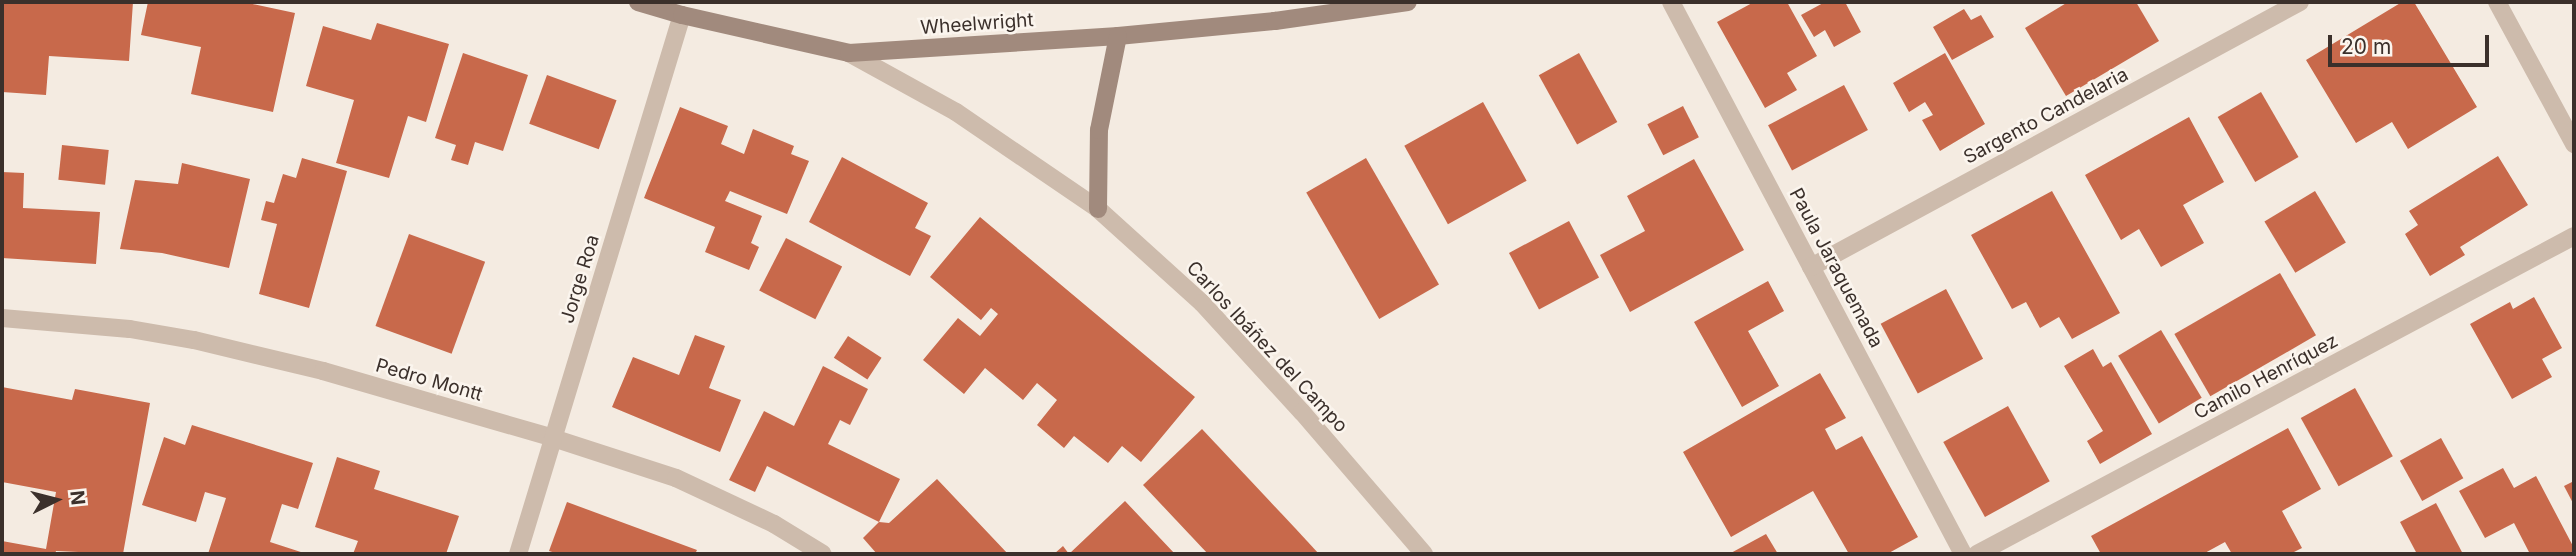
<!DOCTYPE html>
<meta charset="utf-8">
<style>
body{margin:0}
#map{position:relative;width:2576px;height:556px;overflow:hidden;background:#f4ebe1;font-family:Inter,sans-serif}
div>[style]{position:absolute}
.building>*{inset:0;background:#c8694b;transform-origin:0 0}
.street>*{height:18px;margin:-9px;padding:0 9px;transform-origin:9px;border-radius:9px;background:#cdbbac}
.secondary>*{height:18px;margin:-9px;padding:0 9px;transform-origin:9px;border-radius:9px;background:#a18a7d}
span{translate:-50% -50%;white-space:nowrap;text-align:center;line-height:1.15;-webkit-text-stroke:5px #fbf5ee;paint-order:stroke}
.street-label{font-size:19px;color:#3b302b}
.frame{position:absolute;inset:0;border:4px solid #3b302b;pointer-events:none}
.north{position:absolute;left:21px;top:465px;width:70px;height:70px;-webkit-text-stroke:5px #fbf5ee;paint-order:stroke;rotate:84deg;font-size:19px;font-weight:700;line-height:28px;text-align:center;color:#3b302b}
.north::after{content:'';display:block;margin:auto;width:24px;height:32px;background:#3b302b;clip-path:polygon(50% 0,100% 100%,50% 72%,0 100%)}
.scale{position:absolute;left:2328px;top:35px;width:161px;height:32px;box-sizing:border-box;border:4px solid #3b302b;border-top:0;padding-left:9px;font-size:21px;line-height:24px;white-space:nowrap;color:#3b302b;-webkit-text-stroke:5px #fbf5ee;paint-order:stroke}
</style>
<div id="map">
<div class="building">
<div style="clip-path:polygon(2px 2px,133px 2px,129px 61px,49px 56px,46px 95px,2px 92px)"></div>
<div style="clip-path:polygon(148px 2px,243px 2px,295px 13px,273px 112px,191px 94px,201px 47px,141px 35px)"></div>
<div style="clip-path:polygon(1754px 2px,1787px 2px,1817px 56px,1787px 73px,1797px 90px,1765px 108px,1717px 22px)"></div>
<div style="clip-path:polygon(1825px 2px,1845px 2px,1861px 32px,1834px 47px,1825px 30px,1814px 37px,1801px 15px)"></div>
<div style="clip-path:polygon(2068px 2px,2136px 2px,2159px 41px,2066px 96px,2025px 28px)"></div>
<div style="clip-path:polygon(2402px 2px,2414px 2px,2477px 107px,2408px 149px,2392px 122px,2356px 143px,2306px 60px)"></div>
<div style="clip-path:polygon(1964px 9px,1971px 20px,1981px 15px,1994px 37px,1952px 60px,1933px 27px)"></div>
<div style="clip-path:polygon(377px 23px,449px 44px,426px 122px,408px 116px,389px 178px,336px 163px,354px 100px,306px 86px,323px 26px,371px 40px)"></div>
<div style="clip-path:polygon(463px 53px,528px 75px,503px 151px,475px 142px,468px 165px,451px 160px,456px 145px,435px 138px)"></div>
<div style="left:1579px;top:53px;width:79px;height:46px;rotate:61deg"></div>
<div style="clip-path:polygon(1945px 53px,1985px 124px,1940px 151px,1922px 120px,1933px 115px,1925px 102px,1909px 112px,1893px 83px)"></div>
<div style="left:547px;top:75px;width:74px;height:52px;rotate:20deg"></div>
<div style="left:1844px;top:85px;width:51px;height:86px;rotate:62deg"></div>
<div style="left:2261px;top:92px;width:75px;height:50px;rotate:60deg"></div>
<div style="left:1483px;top:102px;width:90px;height:90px;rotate:61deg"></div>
<div style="left:1683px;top:106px;width:35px;height:40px;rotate:63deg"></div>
<div style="clip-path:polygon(680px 107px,728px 126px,721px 144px,744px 154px,753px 129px,794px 146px,791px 154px,809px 161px,787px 214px,730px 191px,725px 201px,762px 216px,751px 243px,759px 247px,749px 270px,705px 252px,715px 227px,644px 198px)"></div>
<div style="clip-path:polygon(2189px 117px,2224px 182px,2183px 205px,2204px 243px,2161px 267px,2139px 229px,2121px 240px,2085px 175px)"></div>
<div style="left:62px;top:145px;width:47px;height:35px;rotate:6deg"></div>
<div style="clip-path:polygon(2498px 156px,2528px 205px,2460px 247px,2465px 255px,2430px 276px,2405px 234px,2418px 225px,2409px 211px)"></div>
<div style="clip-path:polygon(842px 157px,928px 203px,915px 228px,931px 236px,910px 276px,809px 222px)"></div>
<div style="clip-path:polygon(302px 158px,347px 171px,309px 308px,259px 294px,277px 224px,261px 220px,266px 201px,274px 203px,283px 174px,296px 178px)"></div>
<div style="left:1366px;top:158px;width:146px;height:69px;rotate:60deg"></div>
<div style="clip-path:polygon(1694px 159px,1744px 250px,1630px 312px,1600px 255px,1645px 231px,1627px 196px)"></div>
<div style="clip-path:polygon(182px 163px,250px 179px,229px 268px,162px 253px,120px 249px,135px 180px,178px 184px)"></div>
<div style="clip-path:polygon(2px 172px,24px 173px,23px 208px,100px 212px,96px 264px,2px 258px)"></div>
<div style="clip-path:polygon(2052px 191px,2120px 313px,2072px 339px,2059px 317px,2040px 328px,2026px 302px,2012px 309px,1971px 235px)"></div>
<div style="left:2315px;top:191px;width:60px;height:59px;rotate:59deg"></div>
<div style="clip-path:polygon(980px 217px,1195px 397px,1141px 462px,1122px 446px,1108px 463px,1074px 436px,1064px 448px,1037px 425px,1057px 400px,1037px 383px,1023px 400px,985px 368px,964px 394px,923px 360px,958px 318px,980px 336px,998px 314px,991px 308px,981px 320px,930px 277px)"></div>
<div style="left:1569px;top:221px;width:64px;height:68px;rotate:62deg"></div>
<div style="left:409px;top:234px;width:81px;height:98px;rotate:20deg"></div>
<div style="left:786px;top:238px;width:63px;height:59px;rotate:27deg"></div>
<div style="left:2280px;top:273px;width:72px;height:122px;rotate:60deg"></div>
<div style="clip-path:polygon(1768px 281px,1784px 311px,1748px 331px,1779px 386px,1742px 407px,1694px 322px)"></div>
<div style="left:1946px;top:289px;width:79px;height:74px;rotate:62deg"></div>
<div style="clip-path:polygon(2534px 297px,2562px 348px,2542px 359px,2552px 377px,2512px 399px,2470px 324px,2510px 302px,2513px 309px)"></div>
<div style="left:2161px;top:330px;width:79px;height:50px;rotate:59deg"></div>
<div style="clip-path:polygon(695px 335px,725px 346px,709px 388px,741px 400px,720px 452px,612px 407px,633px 357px,679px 375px)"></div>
<div style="left:848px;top:336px;width:40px;height:26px;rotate:33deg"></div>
<div style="clip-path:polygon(2093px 349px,2103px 367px,2111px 362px,2152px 434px,2100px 464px,2087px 441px,2103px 431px,2064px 366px)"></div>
<div style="clip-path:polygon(823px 366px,868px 389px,850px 425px,840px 420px,828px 444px,900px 479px,879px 522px,889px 523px,937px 479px,1008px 554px,877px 554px,863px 538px,879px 522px,767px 466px,755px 492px,729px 480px,764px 411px,794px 426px)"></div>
<div style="clip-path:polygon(1820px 373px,1846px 418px,1825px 429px,1836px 450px,1862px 436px,1918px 537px,1887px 554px,1849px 554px,1813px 491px,1731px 537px,1683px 452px)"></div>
<div style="clip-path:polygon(2px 387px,72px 400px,75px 389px,150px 403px,123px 554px,56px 551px,55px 554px,2px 554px,2px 541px,46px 549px,56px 492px,2px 482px)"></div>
<div style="left:2355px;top:388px;width:78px;height:62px;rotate:61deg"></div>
<div style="left:2008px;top:406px;width:86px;height:74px;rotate:61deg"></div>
<div style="clip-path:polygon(192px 425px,313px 463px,298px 509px,282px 504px,270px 542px,307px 554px,208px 554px,226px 498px,205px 492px,196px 522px,142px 505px,164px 437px,185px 445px)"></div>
<div style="clip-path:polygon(2288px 428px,2321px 489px,2282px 511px,2302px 548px,2290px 554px,2232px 554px,2225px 542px,2203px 554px,2101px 554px,2091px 536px)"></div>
<div style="clip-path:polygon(1202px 429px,1295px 528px,1319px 554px,1208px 554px,1143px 485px)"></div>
<div style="left:2441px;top:438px;width:46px;height:47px;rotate:61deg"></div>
<div style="clip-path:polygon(337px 457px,380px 471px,374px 489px,459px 516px,446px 554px,353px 554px,358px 541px,315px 527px)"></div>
<div style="clip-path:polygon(2503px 468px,2514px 488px,2536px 476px,2574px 548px,2574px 554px,2530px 554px,2514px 523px,2485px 538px,2459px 491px)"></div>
<div style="clip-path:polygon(2574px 481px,2574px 505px,2564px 486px)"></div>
<div style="clip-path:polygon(1125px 501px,1175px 554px,1054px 554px,1063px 546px,1069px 554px)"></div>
<div style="clip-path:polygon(567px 502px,697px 550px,695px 554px,559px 554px,549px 551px)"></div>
<div style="clip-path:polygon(2436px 503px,2463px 554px,2417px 554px,2400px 522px)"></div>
<div style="clip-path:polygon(1766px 534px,1778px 554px,1729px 554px)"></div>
</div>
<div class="street">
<div style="left:1671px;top:2px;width:624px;rotate:62.12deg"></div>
<div style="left:2497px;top:2px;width:162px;rotate:61.5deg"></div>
<div style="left:849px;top:53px;width:122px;rotate:28.9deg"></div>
<div style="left:956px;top:112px;width:172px;rotate:34.3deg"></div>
<div style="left:1098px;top:209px;width:140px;rotate:42.1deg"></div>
<div style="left:1202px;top:303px;width:148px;rotate:47.5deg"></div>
<div style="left:1302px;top:412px;width:187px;rotate:49.3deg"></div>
<div style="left:1811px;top:267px;width:556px;rotate:-28.45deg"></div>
<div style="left:2px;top:318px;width:128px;rotate:4.9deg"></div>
<div style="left:130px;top:329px;width:65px;rotate:9.8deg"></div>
<div style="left:194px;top:340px;width:133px;rotate:13.5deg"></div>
<div style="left:323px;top:371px;width:240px;rotate:16.2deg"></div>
<div style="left:553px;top:438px;width:129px;rotate:18deg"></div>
<div style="left:676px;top:478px;width:108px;rotate:25.1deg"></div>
<div style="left:774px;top:524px;width:57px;rotate:31.5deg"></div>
<div style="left:518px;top:554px;width:563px;rotate:-73.08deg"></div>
<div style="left:1977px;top:554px;width:676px;rotate:-28.04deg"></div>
</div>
<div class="secondary">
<div style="left:638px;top:2px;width:46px;rotate:16.5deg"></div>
<div style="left:682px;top:15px;width:171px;rotate:12.8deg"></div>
<div style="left:849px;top:53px;width:270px;rotate:-3.6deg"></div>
<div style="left:1118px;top:36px;width:158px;rotate:-5.5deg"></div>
<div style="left:1275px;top:21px;width:134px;rotate:-8.1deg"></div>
<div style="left:1098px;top:209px;width:79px;rotate:-89.3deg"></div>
<div style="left:1099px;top:130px;width:96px;rotate:-78.6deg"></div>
</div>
<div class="street-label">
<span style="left:977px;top:24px;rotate:-4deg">Wheelwright</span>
<span style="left:2046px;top:116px;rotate:-28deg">Sargento Candelaria</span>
<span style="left:1836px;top:268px;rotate:62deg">Paula Jaraquemada</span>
<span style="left:580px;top:279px;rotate:-73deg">Jorge Roa</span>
<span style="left:1267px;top:347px;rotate:47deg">Carlos Ibáñez del Campo</span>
<span style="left:2266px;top:377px;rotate:-28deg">Camilo Henríquez</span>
<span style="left:429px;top:380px;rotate:16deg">Pedro Montt</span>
</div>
<div class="frame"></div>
<div class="north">N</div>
<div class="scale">20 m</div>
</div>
